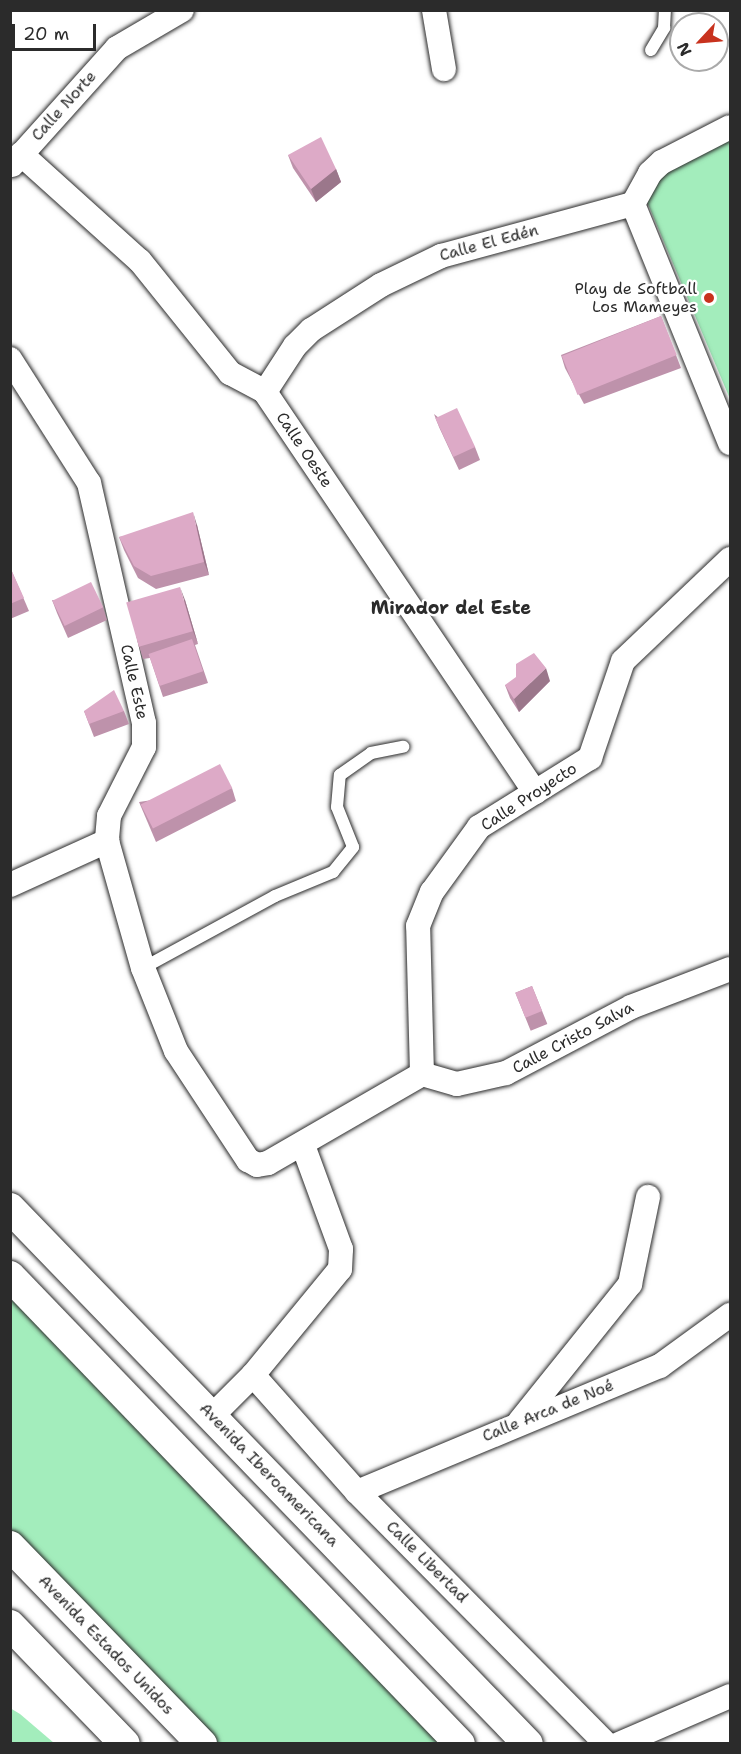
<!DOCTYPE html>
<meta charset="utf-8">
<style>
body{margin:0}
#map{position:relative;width:741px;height:1754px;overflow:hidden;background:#fff;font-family:"Shantell Sans",sans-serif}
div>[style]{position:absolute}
.green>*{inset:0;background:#a3edbc}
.roads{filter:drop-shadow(0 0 2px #2b2b2b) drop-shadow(0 0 2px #2b2b2b)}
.service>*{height:12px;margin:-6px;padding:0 6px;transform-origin:6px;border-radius:6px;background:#fff}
.minor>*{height:24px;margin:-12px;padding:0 12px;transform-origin:12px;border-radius:12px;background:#fff}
.tertiary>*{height:30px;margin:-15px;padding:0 15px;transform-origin:15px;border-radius:15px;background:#fff}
.wall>*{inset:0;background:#be92ab;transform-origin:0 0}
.shaded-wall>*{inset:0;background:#9b778b}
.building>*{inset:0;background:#ddaac7;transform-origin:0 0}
.dots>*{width:16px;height:16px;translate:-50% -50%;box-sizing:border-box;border:3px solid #fff;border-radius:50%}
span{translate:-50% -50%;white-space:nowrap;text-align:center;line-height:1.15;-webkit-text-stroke:4.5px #fff;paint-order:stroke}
.street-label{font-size:16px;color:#2b2b2b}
.poi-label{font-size:16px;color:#2b2b2b}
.right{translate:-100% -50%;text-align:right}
.neighbourhood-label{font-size:18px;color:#2b2b2b;font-weight:700}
.frame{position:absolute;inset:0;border:12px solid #2b2b2b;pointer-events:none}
.north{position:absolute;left:669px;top:12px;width:60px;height:60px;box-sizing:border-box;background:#fff;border:2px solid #aaa;border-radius:50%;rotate:244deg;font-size:16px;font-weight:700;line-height:24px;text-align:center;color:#2b2b2b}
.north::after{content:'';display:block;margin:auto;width:21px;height:27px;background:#c8321e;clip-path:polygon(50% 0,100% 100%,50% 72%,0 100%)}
.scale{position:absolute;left:12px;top:24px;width:84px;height:27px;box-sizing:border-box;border:3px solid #2b2b2b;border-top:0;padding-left:8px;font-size:18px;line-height:21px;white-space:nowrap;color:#2b2b2b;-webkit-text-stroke:4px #fff;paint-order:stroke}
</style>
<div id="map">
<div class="green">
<div style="clip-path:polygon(730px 129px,730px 399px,645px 197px,665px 159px)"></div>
<div style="clip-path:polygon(10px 1296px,444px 1743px,218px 1743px,11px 1530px)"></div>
<div style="clip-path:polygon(10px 1708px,20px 1714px,54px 1743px,11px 1743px)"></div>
</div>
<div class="roads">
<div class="service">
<div style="left:651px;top:50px;width:26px;rotate:-59deg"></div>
<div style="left:664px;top:28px;width:18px;rotate:-87deg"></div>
<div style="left:143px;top:968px;width:150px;rotate:-28.6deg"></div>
<div style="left:275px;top:896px;width:63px;rotate:-22.5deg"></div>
<div style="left:333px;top:872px;width:32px;rotate:-51deg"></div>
<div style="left:353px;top:847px;width:43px;rotate:-111.8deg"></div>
<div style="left:337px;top:807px;width:32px;rotate:-85deg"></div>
<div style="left:340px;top:775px;width:38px;rotate:-35deg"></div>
<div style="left:371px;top:753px;width:33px;rotate:-11deg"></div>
</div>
<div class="minor">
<div style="left:434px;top:10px;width:60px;rotate:80.4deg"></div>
<div style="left:21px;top:154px;width:160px;rotate:42deg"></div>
<div style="left:140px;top:261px;width:144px;rotate:51.2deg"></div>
<div style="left:230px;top:373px;width:40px;rotate:28deg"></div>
<div style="left:265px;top:392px;width:483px;rotate:56deg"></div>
<div style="left:12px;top:165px;width:157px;rotate:-48.1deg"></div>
<div style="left:117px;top:48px;width:75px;rotate:-30.3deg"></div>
<div style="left:633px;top:204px;width:258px;rotate:67.9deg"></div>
<div style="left:10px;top:359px;width:147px;rotate:57.5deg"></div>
<div style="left:89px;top:483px;width:246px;rotate:77.1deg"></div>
<div style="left:144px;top:723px;width:24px;rotate:90deg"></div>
<div style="left:144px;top:747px;width:77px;rotate:116.9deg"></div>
<div style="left:109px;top:816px;width:25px;rotate:95deg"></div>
<div style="left:107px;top:841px;width:132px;rotate:74.2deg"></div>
<div style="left:143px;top:968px;width:89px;rotate:68.3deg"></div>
<div style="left:176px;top:1051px;width:131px;rotate:56.6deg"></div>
<div style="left:248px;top:1160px;width:10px;rotate:29deg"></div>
<div style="left:257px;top:1165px;width:11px;rotate:-10deg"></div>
<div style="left:268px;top:1163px;width:178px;rotate:-30deg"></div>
<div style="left:422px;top:1074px;width:36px;rotate:16deg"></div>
<div style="left:457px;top:1084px;width:50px;rotate:-12.7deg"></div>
<div style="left:506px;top:1073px;width:141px;rotate:-27.8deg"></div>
<div style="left:631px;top:1007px;width:106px;rotate:-21deg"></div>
<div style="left:265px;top:392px;width:55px;rotate:-56.9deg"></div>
<div style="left:295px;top:346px;width:23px;rotate:-45deg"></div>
<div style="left:311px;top:330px;width:83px;rotate:-32.7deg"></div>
<div style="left:381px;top:285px;width:67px;rotate:-25.8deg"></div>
<div style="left:441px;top:256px;width:199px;rotate:-15.2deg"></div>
<div style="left:633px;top:204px;width:35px;rotate:-61deg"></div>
<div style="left:650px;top:173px;width:16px;rotate:-43deg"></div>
<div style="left:662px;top:162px;width:76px;rotate:-27.2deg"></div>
<div style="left:10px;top:885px;width:107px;rotate:-24.4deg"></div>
<div style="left:422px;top:1074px;width:148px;rotate:-91.5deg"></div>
<div style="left:418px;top:926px;width:37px;rotate:-68deg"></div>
<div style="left:432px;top:892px;width:80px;rotate:-54.1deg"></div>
<div style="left:479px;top:827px;width:131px;rotate:-31.9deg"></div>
<div style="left:590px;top:758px;width:102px;rotate:-71.2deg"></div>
<div style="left:623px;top:661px;width:148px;rotate:-43.6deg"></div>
<div style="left:253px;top:1375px;width:157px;rotate:48.4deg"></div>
<div style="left:357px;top:1492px;width:354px;rotate:45.3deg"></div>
<div style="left:212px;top:1416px;width:58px;rotate:-45deg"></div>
<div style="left:253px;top:1375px;width:137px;rotate:-50.6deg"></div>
<div style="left:340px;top:1269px;width:20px;rotate:-87deg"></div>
<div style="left:341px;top:1249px;width:111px;rotate:-110.1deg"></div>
<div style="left:520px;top:1421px;width:176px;rotate:-51.2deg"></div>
<div style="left:630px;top:1284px;width:89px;rotate:-78.3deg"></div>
<div style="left:357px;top:1492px;width:328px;rotate:-22.6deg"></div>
<div style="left:660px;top:1366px;width:87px;rotate:-36.1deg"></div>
<div style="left:619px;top:1744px;width:121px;rotate:-23.4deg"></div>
</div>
<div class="tertiary">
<div style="left:10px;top:1208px;width:745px;rotate:45.98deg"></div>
<div style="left:10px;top:1276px;width:649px;rotate:46.12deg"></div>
<div style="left:10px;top:1546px;width:276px;rotate:45.9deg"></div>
<div style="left:10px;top:1625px;width:165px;rotate:46deg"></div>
</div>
</div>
<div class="wall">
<div style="clip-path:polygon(288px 155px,336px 169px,341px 182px,316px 202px,293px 168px)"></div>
<div style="clip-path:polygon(661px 316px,681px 368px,584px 404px,565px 368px,561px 355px)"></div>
<div style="clip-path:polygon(434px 414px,475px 447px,480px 460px,459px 470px,439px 427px)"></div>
<div style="clip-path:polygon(197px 525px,209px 575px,156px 589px,138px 578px,124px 550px,119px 537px)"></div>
<div style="clip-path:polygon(10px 567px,29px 611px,10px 619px)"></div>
<div style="clip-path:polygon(52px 600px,103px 607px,107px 620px,68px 638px,57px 613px)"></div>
<div style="clip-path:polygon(185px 600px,198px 644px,195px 645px,208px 683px,163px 697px,150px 658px,143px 659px,139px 646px)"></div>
<div style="clip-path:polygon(550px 681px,519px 712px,510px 698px,505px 685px)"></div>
<div style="clip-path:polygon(84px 711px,124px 711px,129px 724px,94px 737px)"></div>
<div style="clip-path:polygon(232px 788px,236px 801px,156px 842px,139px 802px)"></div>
<div style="left:532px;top:986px;width:41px;height:18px;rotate:68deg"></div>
</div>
<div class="shaded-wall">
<div style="clip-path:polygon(336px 169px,341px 182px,316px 202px,311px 189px)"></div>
<div style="clip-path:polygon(193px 512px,197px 525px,209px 575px,204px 562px)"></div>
<div style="clip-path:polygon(180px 587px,185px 600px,198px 644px,193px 631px)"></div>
<div style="clip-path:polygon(546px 668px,550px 681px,519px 712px,514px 699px)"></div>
</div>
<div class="building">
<div style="clip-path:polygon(321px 137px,336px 169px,311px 189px,288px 155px)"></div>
<div style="left:661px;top:316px;width:42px;height:107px;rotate:68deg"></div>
<div style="left:457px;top:408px;width:43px;height:24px;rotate:65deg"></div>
<div style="clip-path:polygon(193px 512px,204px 562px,151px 576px,134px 566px,119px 537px)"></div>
<div style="clip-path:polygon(10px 567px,24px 598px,10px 604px)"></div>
<div style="left:91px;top:582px;width:28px;height:43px;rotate:64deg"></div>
<div style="left:180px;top:587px;width:46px;height:56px;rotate:74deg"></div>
<div style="left:192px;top:639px;width:34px;height:46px;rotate:71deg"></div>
<div style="clip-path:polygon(534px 653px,546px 668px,514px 699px,505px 685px,516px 677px,516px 664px)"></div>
<div style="clip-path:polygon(114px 690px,124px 711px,89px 724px,84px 711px)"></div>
<div style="left:220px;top:764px;width:27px;height:89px;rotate:63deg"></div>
<div style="left:532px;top:986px;width:27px;height:18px;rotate:68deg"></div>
</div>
<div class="dots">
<div style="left:709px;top:298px;background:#c8321e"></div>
</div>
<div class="street-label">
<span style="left:64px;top:106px;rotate:-48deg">Calle Norte</span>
<span style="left:489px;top:243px;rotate:-15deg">Calle El Edén</span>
<span style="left:304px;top:450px;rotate:56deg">Calle Oeste</span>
<span style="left:134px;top:682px;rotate:77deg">Calle Este</span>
<span style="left:529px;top:797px;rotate:-33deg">Calle Proyecto</span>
<span style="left:573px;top:1038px;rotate:-28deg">Calle Cristo Salva</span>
<span style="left:548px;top:1411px;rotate:-22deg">Calle Arca de Noé</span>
<span style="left:269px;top:1475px;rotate:46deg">Avenida Iberoamericana</span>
<span style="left:427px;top:1562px;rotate:45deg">Calle Libertad</span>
<span style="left:106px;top:1645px;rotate:46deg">Avenida Estados Unidos</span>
</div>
<div class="poi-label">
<span class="right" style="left:697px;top:298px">Play de Softball<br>Los Mameyes</span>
</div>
<div class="neighbourhood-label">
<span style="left:451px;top:608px">Mirador del Este</span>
</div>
<div class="frame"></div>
<div class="north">N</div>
<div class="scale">20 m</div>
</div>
